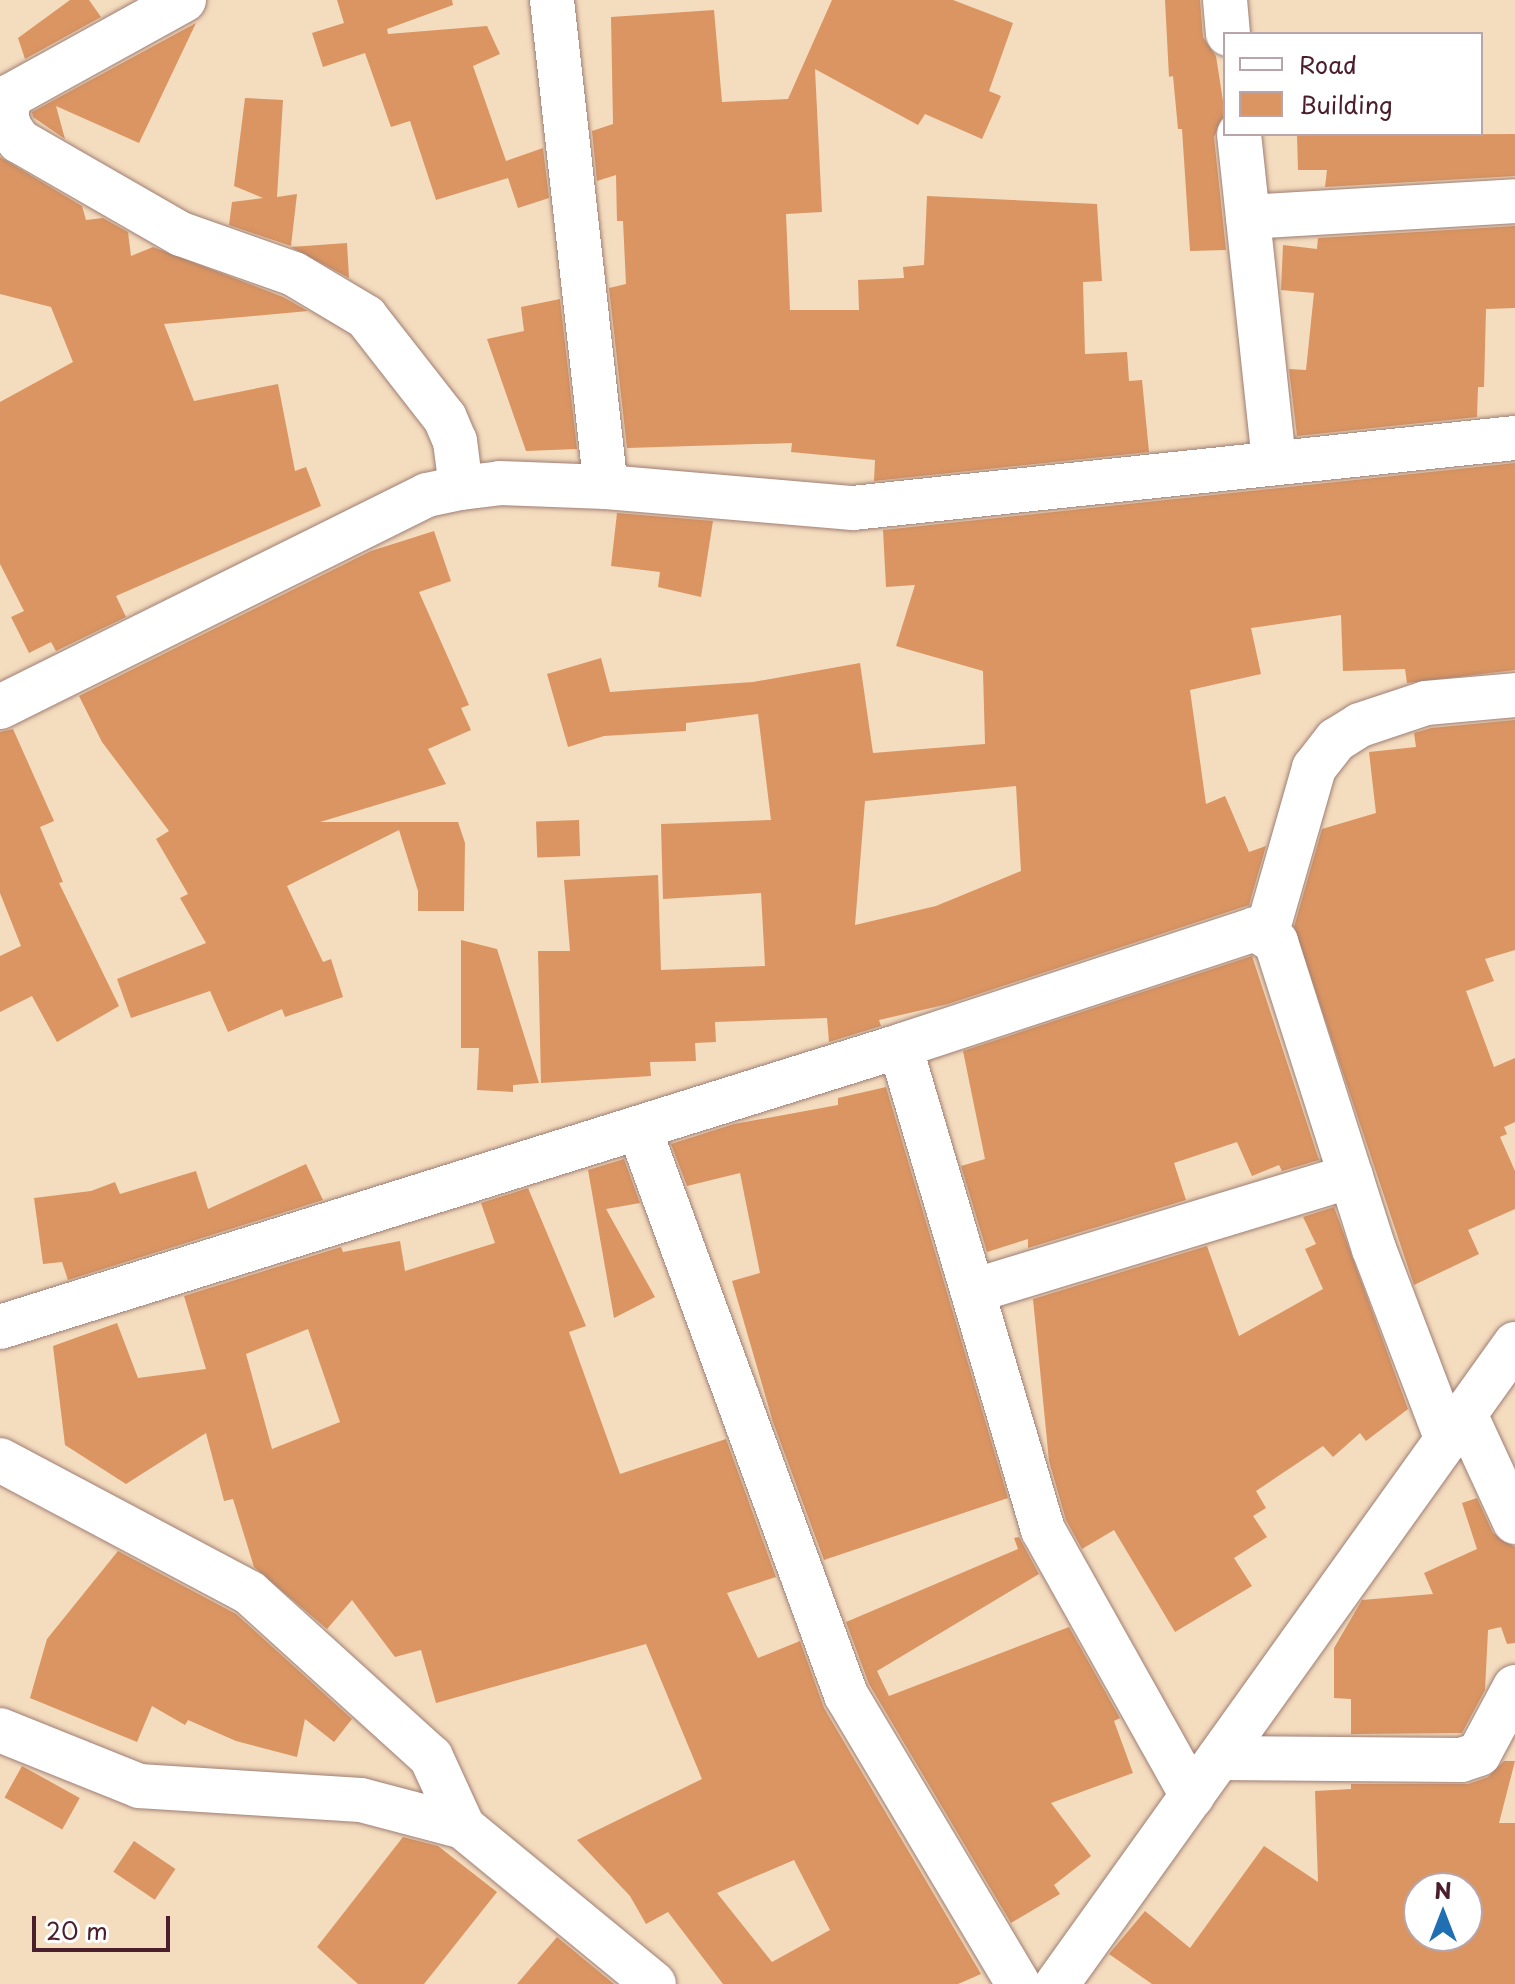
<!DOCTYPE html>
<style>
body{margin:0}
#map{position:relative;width:1515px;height:1984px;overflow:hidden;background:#f4dcbe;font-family:"Playpen Sans",sans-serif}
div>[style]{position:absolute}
.building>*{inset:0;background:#da9562;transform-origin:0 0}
.roads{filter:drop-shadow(0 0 2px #9f7e74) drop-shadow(0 0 2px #9f7e74)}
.minor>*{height:44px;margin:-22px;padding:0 22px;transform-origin:22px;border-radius:22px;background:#fff}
span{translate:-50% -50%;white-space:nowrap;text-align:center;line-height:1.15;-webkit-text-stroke:6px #fff;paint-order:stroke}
.legend{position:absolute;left:1223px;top:32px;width:260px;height:104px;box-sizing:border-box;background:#fff;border:2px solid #b7a5aa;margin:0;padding:10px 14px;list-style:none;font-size:24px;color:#4a1f2b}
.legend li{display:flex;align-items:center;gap:16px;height:40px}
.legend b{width:40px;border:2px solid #b7a5aa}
.north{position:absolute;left:1403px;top:1872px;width:80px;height:80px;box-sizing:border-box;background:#fff;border:2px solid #b7a5aa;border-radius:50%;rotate:0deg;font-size:22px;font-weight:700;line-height:32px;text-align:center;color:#4a1f2b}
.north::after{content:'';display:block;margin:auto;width:28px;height:36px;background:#1f6fb2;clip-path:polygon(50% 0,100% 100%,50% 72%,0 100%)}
.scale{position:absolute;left:32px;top:1916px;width:138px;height:36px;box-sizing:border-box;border:4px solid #4a1f2b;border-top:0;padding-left:10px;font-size:24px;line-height:28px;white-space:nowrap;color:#4a1f2b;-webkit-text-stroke:6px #fff;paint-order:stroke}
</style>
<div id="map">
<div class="building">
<div style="clip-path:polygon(70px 0,89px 0,101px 17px,25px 59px,18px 38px)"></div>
<div style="clip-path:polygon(337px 0,452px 0,453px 5px,387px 29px,388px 34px,487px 26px,500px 54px,473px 66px,506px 161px,543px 148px,549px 198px,518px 208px,508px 178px,436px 200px,410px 121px,391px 127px,365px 53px,323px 67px,312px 33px,344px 23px)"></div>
<div style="clip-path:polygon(832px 0,953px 0,1013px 23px,989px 91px,1001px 96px,982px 139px,925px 114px,918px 125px,815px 69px,822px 212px,786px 214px,790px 310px,859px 310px,858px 280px,904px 278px,903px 267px,924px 265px,927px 196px,1097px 204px,1102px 281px,1083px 282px,1085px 354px,1127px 352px,1129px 381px,1142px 380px,1149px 452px,874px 481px,875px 460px,791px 452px,792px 443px,627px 448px,609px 288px,626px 284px,623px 221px,617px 221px,616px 175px,597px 181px,592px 131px,613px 124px,611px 17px,714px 10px,722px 102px,788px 99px)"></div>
<div style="clip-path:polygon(1165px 0,1200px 0,1203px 37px,1216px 56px,1225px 114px,1214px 137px,1226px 250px,1190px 251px,1182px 129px,1178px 129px,1173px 76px,1169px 77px)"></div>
<div style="clip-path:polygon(196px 23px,139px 143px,56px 106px,65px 139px,33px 117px,32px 112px)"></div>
<div style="clip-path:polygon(245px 98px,283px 100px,277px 197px,297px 194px,291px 246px,229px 225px,232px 202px,263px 198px,234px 186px)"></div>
<div style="clip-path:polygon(1515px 134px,1515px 176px,1325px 187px,1327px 170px,1298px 170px,1297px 135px)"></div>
<div style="clip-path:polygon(0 157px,82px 206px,86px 220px,103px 218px,128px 232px,131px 256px,153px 247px,283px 297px,308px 311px,164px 324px,194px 401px,278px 384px,295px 471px,306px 467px,321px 506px,116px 596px,126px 617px,56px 651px,51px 642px,29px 653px,11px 617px,24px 611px,0 564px,0 402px,73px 362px,51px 307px,0 294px)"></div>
<div style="clip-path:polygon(1515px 226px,1515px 308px,1486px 309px,1484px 387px,1478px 387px,1477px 417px,1297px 436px,1289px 369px,1306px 370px,1314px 293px,1281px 290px,1283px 245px,1317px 249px,1318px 238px)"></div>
<div style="clip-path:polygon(347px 243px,349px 278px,291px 247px)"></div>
<div style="clip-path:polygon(560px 299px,577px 449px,526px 451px,487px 339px,524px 331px,521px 307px)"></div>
<div style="clip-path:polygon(evenodd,1515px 463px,1515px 670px,1407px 683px,1405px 669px,1343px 671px,1341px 615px,1251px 628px,1261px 674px,1190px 690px,1206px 804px,1225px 796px,1249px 852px,1266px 846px,1249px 905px,948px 1004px,879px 1020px,881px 1026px,829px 1042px,827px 1018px,715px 1022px,716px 1042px,695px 1043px,696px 1061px,650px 1062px,651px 1076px,541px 1083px,538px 951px,570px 951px,564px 880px,658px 875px,661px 970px,765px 966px,761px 893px,663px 899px,661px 824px,771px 820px,758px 714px,686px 723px,686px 731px,604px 736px,568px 747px,547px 674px,601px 658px,610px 692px,753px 682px,860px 663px,873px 753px,985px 744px,983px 671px,896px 646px,915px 585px,886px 587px,883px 530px,1515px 463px,1016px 786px,1021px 871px,936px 906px,855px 925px,865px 801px,1016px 786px)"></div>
<div style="clip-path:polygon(617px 513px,713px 521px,701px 597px,658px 587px,660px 572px,611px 566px)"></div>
<div style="clip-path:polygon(434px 531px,451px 581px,419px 592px,469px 705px,461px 708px,471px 730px,428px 749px,446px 784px,320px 822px,458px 822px,465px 843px,464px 911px,418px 911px,418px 891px,399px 830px,287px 886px,323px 962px,331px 959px,343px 997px,285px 1017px,282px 1009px,228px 1032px,210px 991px,131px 1018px,117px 979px,206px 943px,180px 898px,188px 894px,156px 839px,169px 831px,102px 742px,79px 696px,371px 551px)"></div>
<div style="clip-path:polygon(1515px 720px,1515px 950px,1485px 959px,1494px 981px,1466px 991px,1494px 1067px,1515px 1058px,1515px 1122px,1504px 1127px,1507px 1134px,1500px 1137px,1515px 1171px,1515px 1209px,1468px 1230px,1479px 1254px,1414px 1285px,1294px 927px,1322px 829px,1376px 813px,1369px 752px,1416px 747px,1414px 733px,1431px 728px)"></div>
<div style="clip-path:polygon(13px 729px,54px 821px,40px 827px,63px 882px,59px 883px,119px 1006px,57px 1042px,32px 996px,0 1012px,0 956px,21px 946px,0 893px,0 732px)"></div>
<div style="left:579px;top:820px;width:36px;height:43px;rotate:88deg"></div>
<div style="clip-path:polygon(461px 940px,497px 949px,539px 1083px,513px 1085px,513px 1092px,477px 1090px,479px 1048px,461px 1048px)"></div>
<div style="clip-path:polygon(1252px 956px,1319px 1160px,1282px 1171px,1279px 1165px,1252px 1176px,1237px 1142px,1174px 1163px,1186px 1200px,1028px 1248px,1028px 1239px,987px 1252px,961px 1166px,985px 1159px,963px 1051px)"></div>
<div style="clip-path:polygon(886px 1087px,1008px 1498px,824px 1560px,773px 1422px,732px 1281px,760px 1273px,740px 1173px,687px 1186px,671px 1144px,734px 1124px,838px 1105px,838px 1098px)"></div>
<div style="clip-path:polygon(624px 1159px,640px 1203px,606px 1209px,655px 1297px,614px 1318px,588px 1170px)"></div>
<div style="clip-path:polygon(306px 1164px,323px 1200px,68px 1280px,62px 1262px,43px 1264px,34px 1198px,91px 1191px,115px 1182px,120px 1194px,196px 1171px,208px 1209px)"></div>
<div style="clip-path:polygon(evenodd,528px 1188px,586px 1326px,569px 1332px,620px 1474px,726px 1439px,776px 1577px,727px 1593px,758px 1658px,800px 1641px,824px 1708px,981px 1974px,958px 1984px,723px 1984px,668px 1912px,646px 1924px,630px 1896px,577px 1840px,702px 1779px,646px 1644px,436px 1703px,421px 1650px,395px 1657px,352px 1600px,327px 1629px,254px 1567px,233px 1499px,224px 1501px,206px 1433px,126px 1484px,65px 1445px,53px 1346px,117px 1323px,138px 1378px,206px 1369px,184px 1296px,341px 1247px,343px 1252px,400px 1241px,405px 1271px,495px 1243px,481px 1203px,528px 1188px,308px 1329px,340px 1422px,272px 1449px,246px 1354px,308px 1329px,528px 1188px,794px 1860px,830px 1930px,772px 1962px,717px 1893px,794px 1860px)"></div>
<div style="clip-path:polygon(1334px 1207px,1408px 1409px,1366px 1441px,1360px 1433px,1333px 1457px,1323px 1446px,1256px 1491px,1266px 1508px,1253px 1516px,1267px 1537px,1234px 1558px,1252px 1586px,1175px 1632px,1114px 1530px,1082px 1549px,1066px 1520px,1049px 1461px,1033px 1299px,1207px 1246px,1239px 1336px,1323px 1289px,1305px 1249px,1316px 1244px,1303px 1217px)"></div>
<div style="clip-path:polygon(1477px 1498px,1493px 1533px,1515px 1547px,1515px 1643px,1507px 1644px,1501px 1627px,1488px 1630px,1485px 1690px,1462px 1733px,1351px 1734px,1351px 1699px,1334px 1698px,1334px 1648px,1362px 1600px,1433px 1594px,1424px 1573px,1477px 1549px,1462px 1503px)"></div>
<div style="clip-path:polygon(1019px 1537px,1039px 1574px,877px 1671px,889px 1696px,1069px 1627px,1120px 1718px,1114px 1721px,1133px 1773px,1051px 1803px,1091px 1856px,1054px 1885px,1060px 1894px,1011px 1923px,869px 1684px,846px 1622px,1018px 1549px,1014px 1538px)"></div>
<div style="clip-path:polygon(118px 1551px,236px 1614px,352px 1719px,334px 1742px,305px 1719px,297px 1757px,236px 1741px,188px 1720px,185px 1725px,152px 1706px,137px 1742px,30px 1698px,47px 1639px)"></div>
<div style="clip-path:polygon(evenodd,1504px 1761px,1515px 1761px,1499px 1823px,1515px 1823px,1515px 1984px,1152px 1984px,1109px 1954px,1145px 1911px,1190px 1948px,1264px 1846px,1318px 1882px,1315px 1791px,1351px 1789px,1351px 1784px,1468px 1784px,1488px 1777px,1504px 1761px,1419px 1888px,1467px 1888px,1467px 1936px,1419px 1936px,1419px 1888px)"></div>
<div style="left:22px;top:1766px;width:66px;height:36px;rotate:29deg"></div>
<div style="clip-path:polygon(403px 1837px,438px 1846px,497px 1892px,424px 1984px,358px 1984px,317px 1947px)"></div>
<div style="left:134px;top:1841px;width:50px;height:37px;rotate:34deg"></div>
<div style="clip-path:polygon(557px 1937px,614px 1984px,517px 1984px)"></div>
</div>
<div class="roads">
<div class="minor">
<div style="left:184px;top:0;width:199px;rotate:151.1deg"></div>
<div style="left:10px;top:96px;width:19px;rotate:102deg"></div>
<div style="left:6px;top:115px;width:14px;rotate:73deg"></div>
<div style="left:10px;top:128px;width:16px;rotate:55deg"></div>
<div style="left:19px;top:141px;width:187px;rotate:29.9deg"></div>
<div style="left:181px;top:234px;width:120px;rotate:19.5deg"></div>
<div style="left:294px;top:274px;width:84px;rotate:30.8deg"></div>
<div style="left:366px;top:317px;width:128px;rotate:52deg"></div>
<div style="left:445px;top:418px;width:25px;rotate:67deg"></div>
<div style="left:455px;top:441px;width:47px;rotate:82.7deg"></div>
<div style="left:552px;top:0;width:490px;rotate:83.7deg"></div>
<div style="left:1225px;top:0;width:34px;rotate:85deg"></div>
<div style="left:1239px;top:134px;width:328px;rotate:83.9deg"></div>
<div style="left:1248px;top:217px;width:267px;rotate:-3.4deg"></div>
<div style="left:0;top:707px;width:477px;rotate:-26.4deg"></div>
<div style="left:427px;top:495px;width:35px;rotate:-12deg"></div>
<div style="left:461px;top:488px;width:39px;rotate:-7deg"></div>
<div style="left:500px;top:483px;width:106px;rotate:2.2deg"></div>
<div style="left:606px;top:487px;width:248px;rotate:4.9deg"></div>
<div style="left:853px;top:508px;width:666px;rotate:-6.04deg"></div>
<div style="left:1267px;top:932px;width:171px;rotate:-74deg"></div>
<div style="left:1314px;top:768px;width:36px;rotate:-52deg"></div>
<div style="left:1336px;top:740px;width:28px;rotate:-32deg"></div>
<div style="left:1360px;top:725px;width:70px;rotate:-18.4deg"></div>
<div style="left:1426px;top:703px;width:89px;rotate:-5.1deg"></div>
<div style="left:900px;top:1046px;width:505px;rotate:73.54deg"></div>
<div style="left:1043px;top:1530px;width:305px;rotate:60.7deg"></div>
<div style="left:639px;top:1128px;width:604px;rotate:69.94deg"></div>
<div style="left:846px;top:1695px;width:336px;rotate:59.2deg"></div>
<div style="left:973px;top:1291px;width:395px;rotate:-16.9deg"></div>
<div style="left:0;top:1327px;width:943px;rotate:-17.34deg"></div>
<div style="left:900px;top:1046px;width:374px;rotate:-18.2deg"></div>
<div style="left:1255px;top:929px;width:25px;rotate:32deg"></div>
<div style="left:1276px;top:942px;width:322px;rotate:72.3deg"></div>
<div style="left:1374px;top:1249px;width:204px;rotate:69.1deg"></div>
<div style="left:1465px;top:1414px;width:119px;rotate:65.2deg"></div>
<div style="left:0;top:1460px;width:283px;rotate:28deg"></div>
<div style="left:250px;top:1593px;width:244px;rotate:42.2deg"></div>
<div style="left:431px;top:1757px;width:77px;rotate:65.4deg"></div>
<div style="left:0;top:1730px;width:150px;rotate:21.9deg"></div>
<div style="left:139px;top:1786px;width:222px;rotate:3.6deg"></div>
<div style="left:361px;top:1800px;width:106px;rotate:14.8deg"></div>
<div style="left:463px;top:1827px;width:247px;rotate:39.4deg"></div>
<div style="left:1219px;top:1758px;width:242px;rotate:0.5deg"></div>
<div style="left:1461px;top:1760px;width:19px;rotate:-18deg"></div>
<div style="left:1479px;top:1754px;width:76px;rotate:-61.8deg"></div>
<div style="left:1057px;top:1984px;width:787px;rotate:-54.41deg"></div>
</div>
</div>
<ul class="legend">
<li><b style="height:10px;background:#fff"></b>Road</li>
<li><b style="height:22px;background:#da9562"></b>Building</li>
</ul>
<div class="north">N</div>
<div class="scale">20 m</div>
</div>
